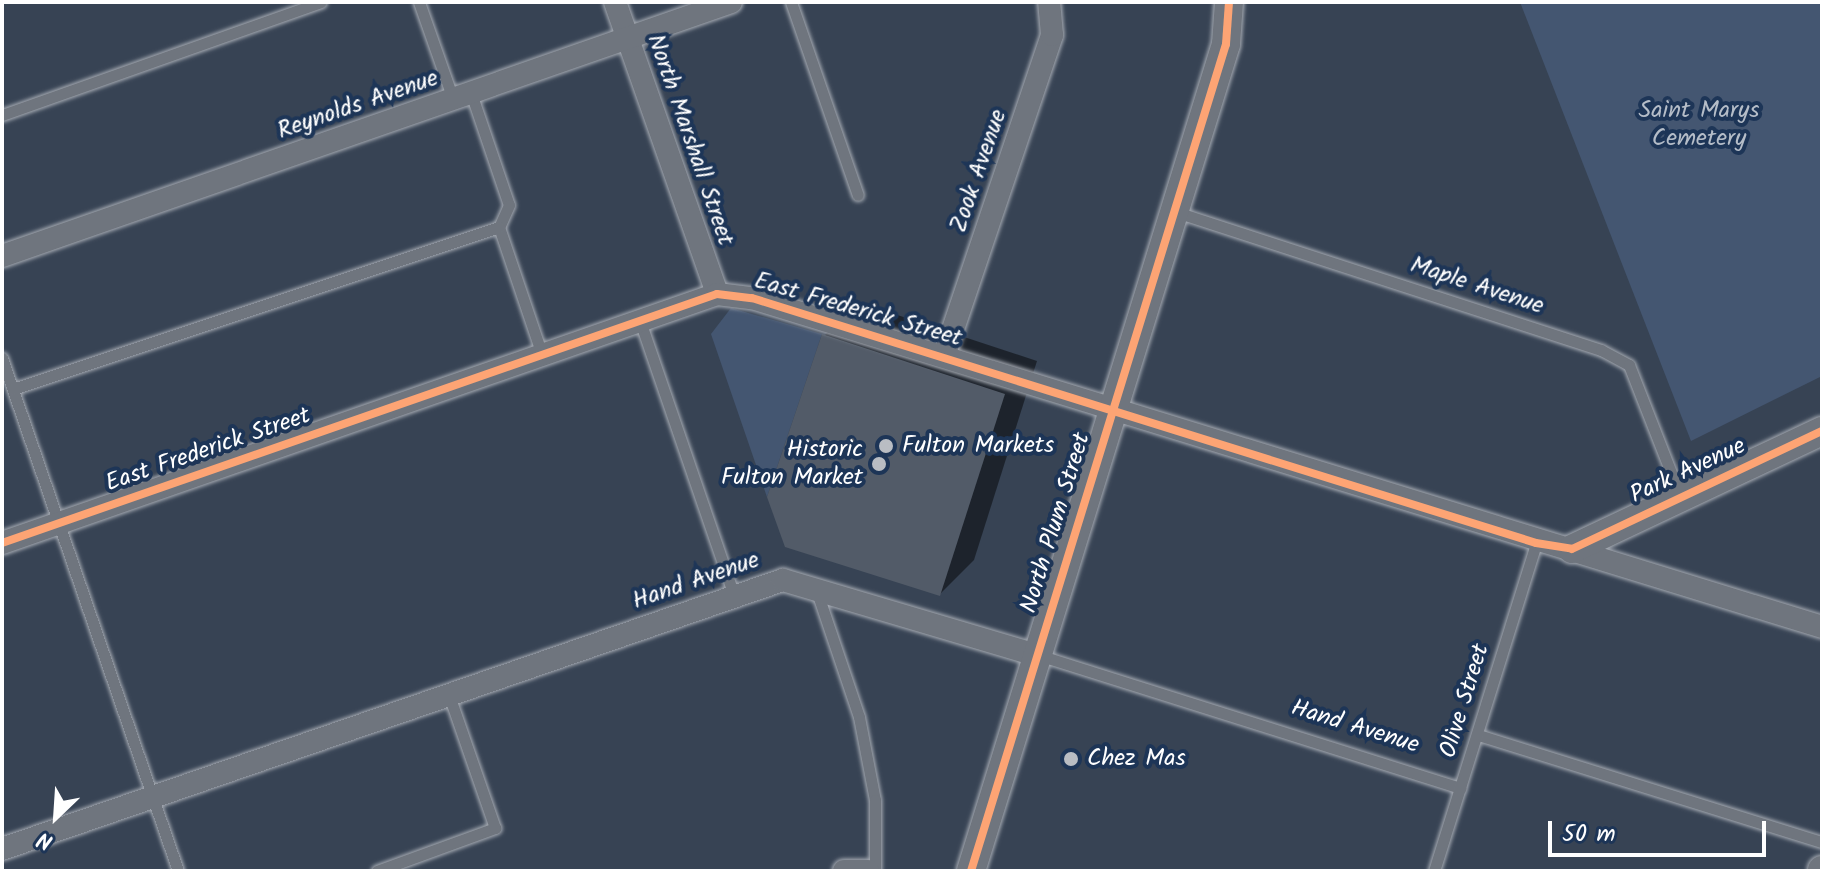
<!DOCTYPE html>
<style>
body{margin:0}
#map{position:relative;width:1824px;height:873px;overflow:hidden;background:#374354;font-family:Kalam,sans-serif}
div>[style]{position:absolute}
.green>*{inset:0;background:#445671}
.shadow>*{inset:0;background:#0007}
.building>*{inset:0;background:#525b68}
.roads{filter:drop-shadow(0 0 2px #a5aab2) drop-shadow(0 0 2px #a5aab2)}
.service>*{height:11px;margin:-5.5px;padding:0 5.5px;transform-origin:5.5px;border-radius:5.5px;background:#6f757e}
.minor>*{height:22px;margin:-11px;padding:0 11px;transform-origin:11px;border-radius:11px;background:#6f757e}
.tertiary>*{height:28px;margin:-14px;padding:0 14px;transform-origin:14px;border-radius:14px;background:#6f757e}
.cycleway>*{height:8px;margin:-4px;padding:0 4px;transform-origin:4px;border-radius:4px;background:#fda474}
.dots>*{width:22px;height:22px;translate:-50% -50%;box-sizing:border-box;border:4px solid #1d3557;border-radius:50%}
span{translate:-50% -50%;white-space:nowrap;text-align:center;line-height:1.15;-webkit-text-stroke:8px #1d3557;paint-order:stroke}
.street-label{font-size:24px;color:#fff}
.park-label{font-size:24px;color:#b5bdc8}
.poi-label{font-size:24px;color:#fff}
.left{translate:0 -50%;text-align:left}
.right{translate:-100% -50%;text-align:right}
.frame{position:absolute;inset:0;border:4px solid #fff;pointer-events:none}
.north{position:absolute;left:16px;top:777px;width:80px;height:80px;-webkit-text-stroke:6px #1d3557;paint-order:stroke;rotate:205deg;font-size:22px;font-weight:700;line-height:32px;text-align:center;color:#fff}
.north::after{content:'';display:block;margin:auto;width:28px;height:36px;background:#fff;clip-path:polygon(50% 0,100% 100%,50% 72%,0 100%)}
.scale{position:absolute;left:1548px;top:821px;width:218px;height:36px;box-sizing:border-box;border:4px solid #fff;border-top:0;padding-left:10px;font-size:24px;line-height:28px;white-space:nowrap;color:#fff;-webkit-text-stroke:6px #1d3557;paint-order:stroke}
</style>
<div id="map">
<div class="green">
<div style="clip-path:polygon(1520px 2px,1822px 2px,1822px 376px,1691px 441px)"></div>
<div style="clip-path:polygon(731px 308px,822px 334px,767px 497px,711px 334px)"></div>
</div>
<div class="shadow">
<div style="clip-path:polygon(858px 302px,1037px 361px,974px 560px,940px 594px,824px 336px)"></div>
</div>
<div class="building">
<div style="clip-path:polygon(822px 334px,1005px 394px,940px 596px,785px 547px,767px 497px)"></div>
</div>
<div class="roads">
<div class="service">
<div style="left:419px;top:2px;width:103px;rotate:70.7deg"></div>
<div style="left:791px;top:2px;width:204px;rotate:70.9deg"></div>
<div style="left:471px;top:93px;width:118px;rotate:71.3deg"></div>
<div style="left:509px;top:205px;width:24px;rotate:114deg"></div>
<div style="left:499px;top:227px;width:135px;rotate:71.4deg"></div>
<div style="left:2px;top:115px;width:338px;rotate:-19.5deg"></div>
<div style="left:1176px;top:212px;width:447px;rotate:18deg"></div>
<div style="left:1601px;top:350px;width:32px;rotate:28deg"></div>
<div style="left:1629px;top:365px;width:141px;rotate:68.7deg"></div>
<div style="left:640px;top:321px;width:291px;rotate:71.1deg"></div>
<div style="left:2px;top:358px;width:542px;rotate:71.06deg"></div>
<div style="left:13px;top:389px;width:512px;rotate:-18.43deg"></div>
<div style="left:816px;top:589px;width:135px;rotate:71.4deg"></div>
<div style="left:859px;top:717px;width:85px;rotate:79.1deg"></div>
<div style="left:875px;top:800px;width:71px;rotate:90deg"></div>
<div style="left:1038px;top:655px;width:443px;rotate:17.5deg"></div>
<div style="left:1478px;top:735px;width:360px;rotate:17.3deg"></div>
<div style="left:377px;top:871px;width:126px;rotate:-20deg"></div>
<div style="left:495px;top:828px;width:141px;rotate:-109.1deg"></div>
<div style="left:1434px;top:871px;width:343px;rotate:-72.7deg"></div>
</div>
<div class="minor">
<div style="left:615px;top:2px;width:309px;rotate:70.7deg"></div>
<div style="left:2px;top:256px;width:772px;rotate:-19.21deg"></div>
<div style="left:944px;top:356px;width:339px;rotate:-71.4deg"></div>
<div style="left:1052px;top:35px;width:33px;rotate:-95deg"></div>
<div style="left:2px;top:543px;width:757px;rotate:-19.2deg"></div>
<div style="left:717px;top:294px;width:35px;rotate:7deg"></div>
<div style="left:752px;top:298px;width:1119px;rotate:17.09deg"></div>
<div style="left:2px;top:849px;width:826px;rotate:-19.01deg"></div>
<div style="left:783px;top:580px;width:264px;rotate:16.5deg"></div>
<div style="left:844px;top:871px;width:24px"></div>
</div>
<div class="tertiary">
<div style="left:1572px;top:549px;width:276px;rotate:-25.3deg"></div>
<div style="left:971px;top:871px;width:865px;rotate:-72.86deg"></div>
<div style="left:1226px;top:44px;width:42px;rotate:-85.9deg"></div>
<div style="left:1822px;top:871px;width:1px;rotate:-90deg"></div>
</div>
</div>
<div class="cycleway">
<div style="left:2px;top:543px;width:757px;rotate:-19.2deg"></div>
<div style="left:717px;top:294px;width:35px;rotate:7deg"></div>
<div style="left:752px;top:298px;width:821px;rotate:17.35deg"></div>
<div style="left:1536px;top:543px;width:36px;rotate:9deg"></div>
<div style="left:1572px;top:549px;width:276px;rotate:-25.3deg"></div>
<div style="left:971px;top:871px;width:865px;rotate:-72.86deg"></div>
<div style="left:1226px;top:44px;width:42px;rotate:-85.9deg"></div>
</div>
<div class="dots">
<div style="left:886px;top:446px;background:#b9bdc3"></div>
<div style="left:879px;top:464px;background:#b9bdc3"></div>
<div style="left:1071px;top:759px;background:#b9bdc3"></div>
</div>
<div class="street-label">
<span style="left:358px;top:105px;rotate:-19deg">Reynolds Avenue</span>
<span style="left:690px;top:140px;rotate:71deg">North Marshall Street</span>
<span style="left:979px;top:171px;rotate:-71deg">Zook Avenue</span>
<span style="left:1477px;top:286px;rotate:18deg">Maple Avenue</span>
<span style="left:858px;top:310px;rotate:16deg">East Frederick Street</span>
<span style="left:208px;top:450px;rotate:-19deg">East Frederick Street</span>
<span style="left:1688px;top:471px;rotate:-25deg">Park Avenue</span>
<span style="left:1056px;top:523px;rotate:-73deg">North Plum Street</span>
<span style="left:696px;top:581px;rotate:-19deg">Hand Avenue</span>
<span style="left:1465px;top:701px;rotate:-73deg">Olive Street</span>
<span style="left:1355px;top:727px;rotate:17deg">Hand Avenue</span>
</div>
<div class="park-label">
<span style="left:1699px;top:125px">Saint Marys<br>Cemetery</span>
</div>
<div class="poi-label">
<span class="left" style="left:902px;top:446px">Fulton Markets</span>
<span class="right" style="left:863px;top:464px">Historic<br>Fulton Market</span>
<span class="left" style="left:1087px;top:759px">Chez Mas</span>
</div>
<div class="frame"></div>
<div class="north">N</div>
<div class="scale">50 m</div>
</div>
